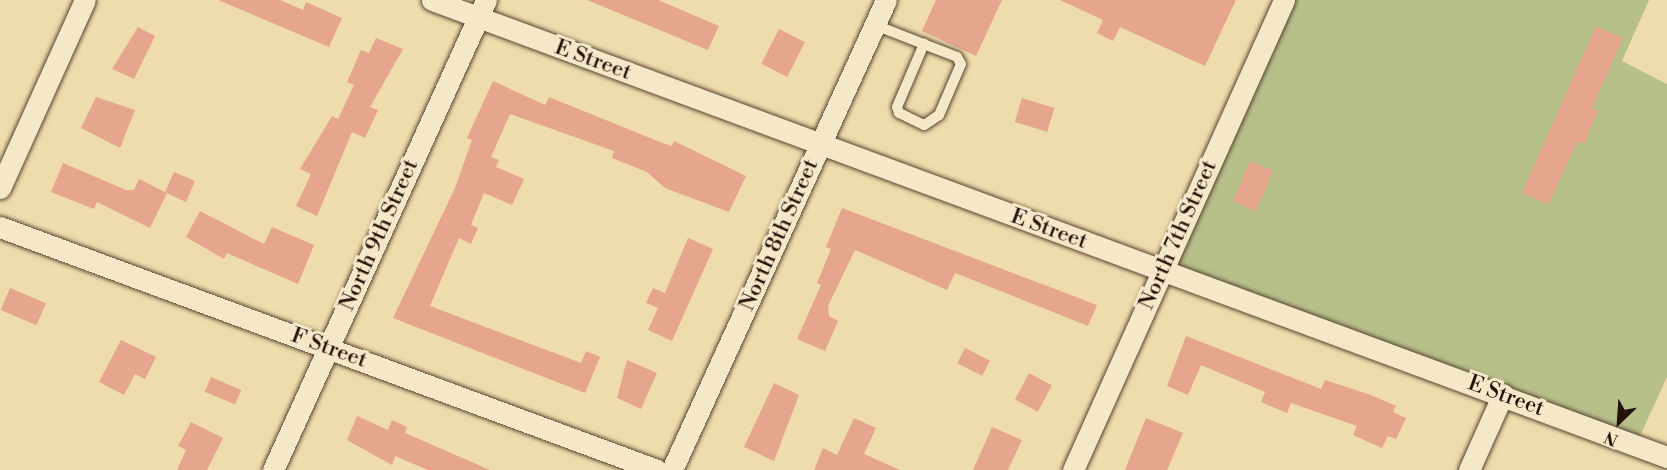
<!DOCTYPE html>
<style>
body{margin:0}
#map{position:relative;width:1667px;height:470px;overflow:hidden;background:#eedcac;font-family:"Libre Bodoni",serif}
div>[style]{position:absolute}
.green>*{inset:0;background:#b8c08a}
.building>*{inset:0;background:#e6a58d;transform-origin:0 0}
.roads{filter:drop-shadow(0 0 2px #574432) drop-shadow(0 0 2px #574432)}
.lane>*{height:10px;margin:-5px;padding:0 5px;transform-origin:5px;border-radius:5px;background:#f4e8c9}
.street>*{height:21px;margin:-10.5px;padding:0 10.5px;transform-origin:10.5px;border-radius:10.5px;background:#f4e8c9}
span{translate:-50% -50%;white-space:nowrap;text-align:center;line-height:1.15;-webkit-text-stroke:6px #f4e8c9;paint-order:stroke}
.street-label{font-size:22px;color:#25120a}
.north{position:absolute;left:1589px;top:392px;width:60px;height:60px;-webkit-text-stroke:4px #f4e8c9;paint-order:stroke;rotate:205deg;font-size:16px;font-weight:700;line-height:24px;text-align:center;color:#25120a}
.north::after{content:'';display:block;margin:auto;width:21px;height:27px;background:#25120a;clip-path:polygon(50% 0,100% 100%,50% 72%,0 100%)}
</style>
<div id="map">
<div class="green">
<div style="clip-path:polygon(1284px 0,1649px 0,1622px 61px,1667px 84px,1667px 377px,1639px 438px,1165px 267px)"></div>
</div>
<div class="building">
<div style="clip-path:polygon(218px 0,280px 0,303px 10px,306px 2px,342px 18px,329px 47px)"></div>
<div style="clip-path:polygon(587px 0,658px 0,719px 26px,708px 50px)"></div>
<div style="clip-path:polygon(936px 0,1002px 0,976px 56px,922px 31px)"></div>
<div style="clip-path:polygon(1060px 0,1236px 0,1205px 66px,1120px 27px,1113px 41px,1097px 33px,1103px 20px)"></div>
<div style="clip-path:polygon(1596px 26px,1623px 38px,1592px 108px,1598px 111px,1584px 144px,1577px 141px,1549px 204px,1522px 193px)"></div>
<div style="clip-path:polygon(138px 27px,155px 36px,134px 79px,112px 69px)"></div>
<div style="left:779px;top:29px;width:29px;height:39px;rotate:27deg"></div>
<div style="clip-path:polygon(376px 38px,403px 49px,370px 107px,378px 110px,365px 138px,352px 132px,317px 216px,296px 206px,311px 174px,300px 169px,332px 116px,338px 119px,354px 85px,347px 82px,361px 50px,369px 53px)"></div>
<div style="clip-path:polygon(493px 81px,545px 105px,549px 97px,660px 142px,672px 146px,674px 141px,746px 176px,729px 212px,665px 188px,647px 172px,612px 158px,614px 151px,510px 114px,491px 157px,499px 160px,496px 167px,524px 179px,512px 205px,484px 193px,471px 225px,478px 228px,471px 244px,459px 238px,430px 306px,581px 363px,586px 351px,600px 357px,585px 393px,393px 318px,455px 188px,472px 140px,467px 138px)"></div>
<div style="clip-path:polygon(96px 97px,135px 110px,120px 148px,81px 128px)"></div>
<div style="left:1022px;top:98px;width:34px;height:25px;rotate:17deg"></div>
<div style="left:1250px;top:161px;width:25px;height:44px;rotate:23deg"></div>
<div style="clip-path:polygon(63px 163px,126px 190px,134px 190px,139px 179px,165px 192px,174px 172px,195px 181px,186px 202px,167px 193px,150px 228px,97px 202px,94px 209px,51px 192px)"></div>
<div style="clip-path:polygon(842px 208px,1097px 305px,1088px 326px,955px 273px,947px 290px,855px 250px,828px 306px,829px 316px,838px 321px,825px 351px,797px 339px,821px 285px,817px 283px,831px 249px,826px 247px)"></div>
<div style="clip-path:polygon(200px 211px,264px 244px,272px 227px,314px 245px,298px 284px,227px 253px,224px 259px,186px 237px)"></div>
<div style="clip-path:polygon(688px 238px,713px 249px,672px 341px,648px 330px,658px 308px,646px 303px,653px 288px,665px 293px)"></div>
<div style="left:10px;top:288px;width:39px;height:24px;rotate:23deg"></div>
<div style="clip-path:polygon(1186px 336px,1321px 389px,1325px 380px,1371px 395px,1396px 406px,1393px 412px,1406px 418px,1396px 439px,1388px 436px,1382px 448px,1353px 435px,1357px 426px,1291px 403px,1287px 413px,1261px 402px,1265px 392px,1201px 365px,1188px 395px,1167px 386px)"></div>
<div style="clip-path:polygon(121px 340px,156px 357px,145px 379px,135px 374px,124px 395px,99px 382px)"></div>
<div style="left:965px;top:348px;width:28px;height:17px;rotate:27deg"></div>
<div style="clip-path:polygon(627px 360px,657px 373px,641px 409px,617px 398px)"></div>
<div style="left:1029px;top:373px;width:26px;height:30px;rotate:28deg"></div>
<div style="left:211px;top:377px;width:33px;height:16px;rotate:23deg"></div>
<div style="clip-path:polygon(774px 383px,799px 395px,774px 461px,744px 447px)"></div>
<div style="clip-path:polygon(357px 416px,388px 430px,392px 420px,407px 427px,405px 433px,490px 470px,428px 470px,395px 456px,392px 465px,347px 440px)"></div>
<div style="clip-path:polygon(854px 418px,876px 428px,864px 454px,900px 470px,814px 470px,823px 448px,837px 455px)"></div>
<div style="clip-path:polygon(1146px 418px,1183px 433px,1167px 470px,1125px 470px)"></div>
<div style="clip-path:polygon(191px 422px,223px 438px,207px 470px,177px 470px,186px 450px,178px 446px)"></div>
<div style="clip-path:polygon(992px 427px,1022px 440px,1008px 470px,973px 470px)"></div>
</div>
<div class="roads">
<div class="lane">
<div style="left:875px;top:25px;width:88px;rotate:21.3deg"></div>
<div style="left:957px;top:57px;width:8px;rotate:60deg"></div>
<div style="left:961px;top:64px;width:56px;rotate:113.3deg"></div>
<div style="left:939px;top:115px;width:18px;rotate:146deg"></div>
<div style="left:924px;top:125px;width:28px;rotate:-154deg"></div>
<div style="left:899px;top:113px;width:6px;rotate:-108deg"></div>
<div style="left:897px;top:107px;width:69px;rotate:-66.8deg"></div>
</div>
<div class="street">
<div style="left:432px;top:0;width:1317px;rotate:20.31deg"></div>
<div style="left:0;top:188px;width:206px;rotate:-65.7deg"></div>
<div style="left:0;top:227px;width:700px;rotate:20.3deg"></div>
<div style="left:273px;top:470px;width:516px;rotate:-65.62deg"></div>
<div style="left:672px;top:470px;width:516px;rotate:-65.52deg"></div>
<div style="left:1073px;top:470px;width:515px;rotate:-65.82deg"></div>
<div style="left:1469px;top:470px;width:83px;rotate:-65.9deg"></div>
</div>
</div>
<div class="street-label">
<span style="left:593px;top:60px;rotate:20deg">E Street</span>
<span style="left:1049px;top:229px;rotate:20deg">E Street</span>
<span style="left:379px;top:235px;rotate:-66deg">North 9th Street</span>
<span style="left:779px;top:235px;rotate:-66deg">North 8th Street</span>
<span style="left:1178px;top:235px;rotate:-66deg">North 7th Street</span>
<span style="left:329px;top:348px;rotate:20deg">F Street</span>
<span style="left:1506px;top:396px;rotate:20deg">E Street</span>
</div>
<div class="north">N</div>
</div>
